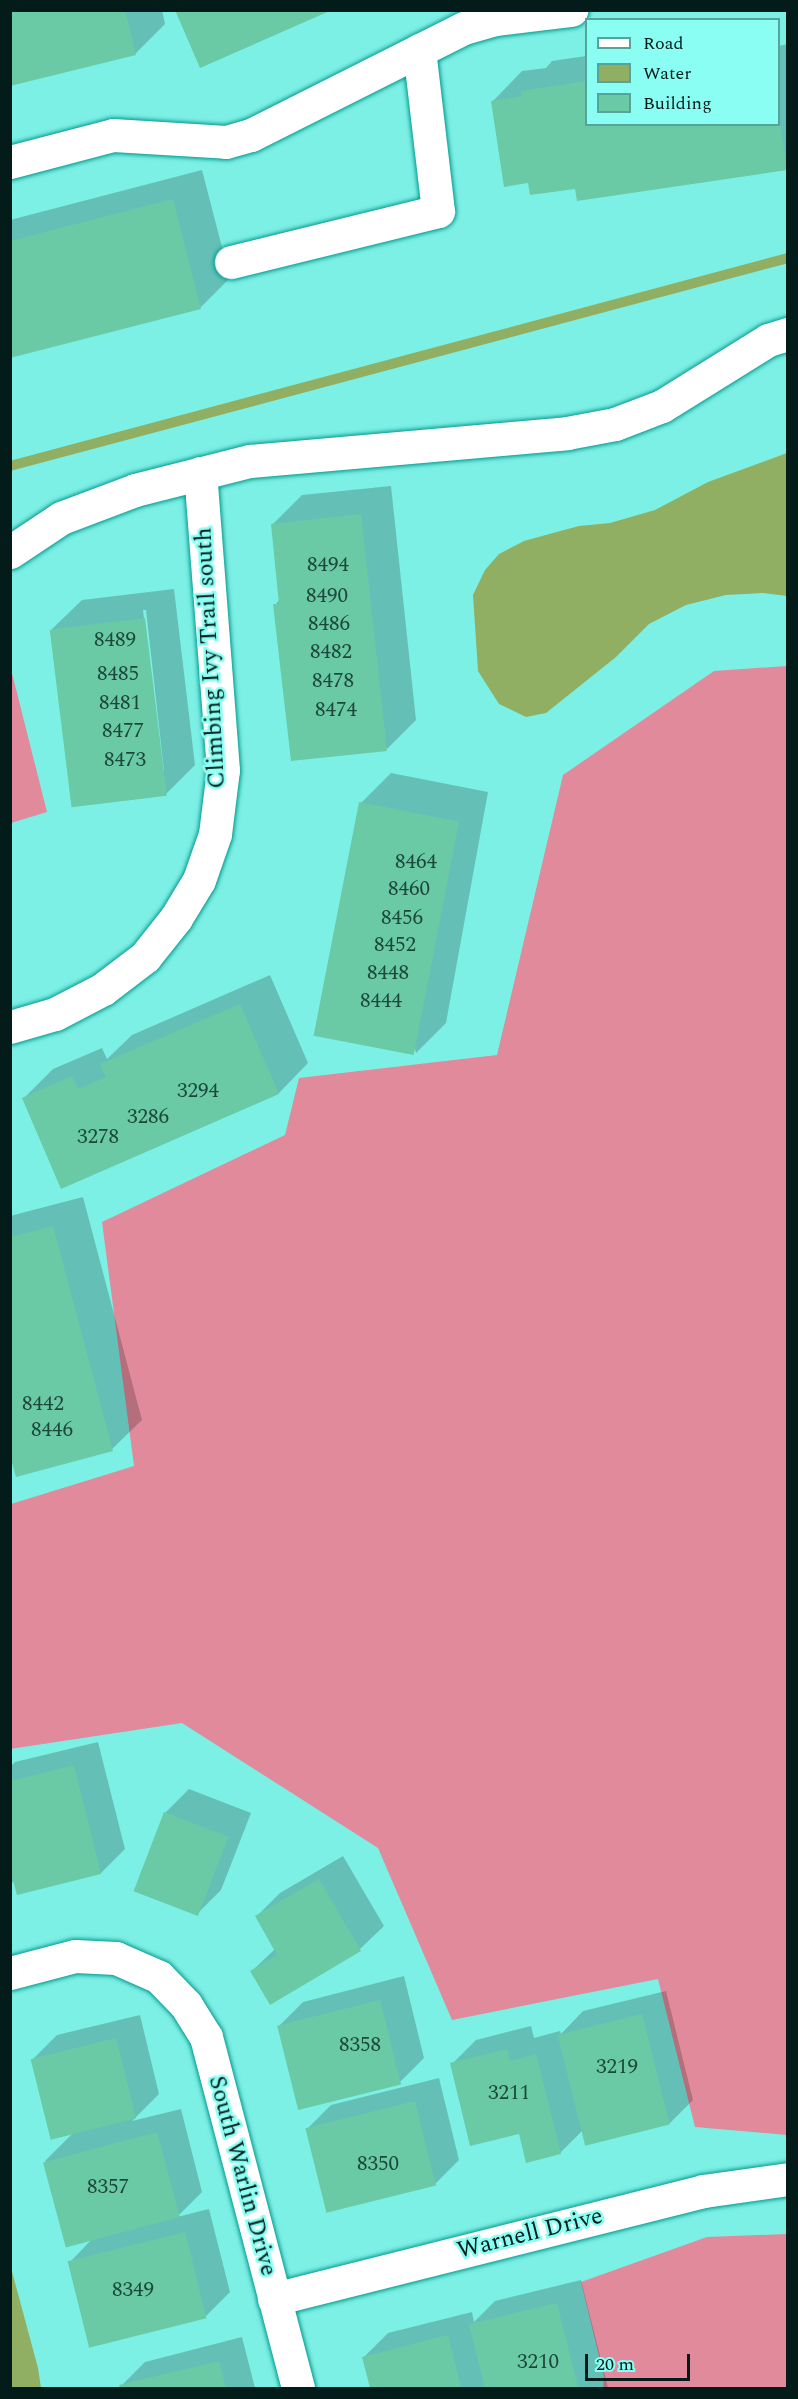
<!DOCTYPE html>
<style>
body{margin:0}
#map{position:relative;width:798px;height:2399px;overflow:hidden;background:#7df0e5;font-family:Spectral,serif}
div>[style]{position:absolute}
.forest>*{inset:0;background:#e18a9c}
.water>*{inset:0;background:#91af63}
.shadow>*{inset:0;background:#0003}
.stream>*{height:10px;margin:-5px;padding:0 5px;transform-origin:5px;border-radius:5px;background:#91af63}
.building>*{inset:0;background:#69caa5;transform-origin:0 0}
.roads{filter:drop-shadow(0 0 2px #03998f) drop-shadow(0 0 2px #03998f)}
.minor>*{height:33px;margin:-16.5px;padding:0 16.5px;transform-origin:16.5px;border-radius:16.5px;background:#fff}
span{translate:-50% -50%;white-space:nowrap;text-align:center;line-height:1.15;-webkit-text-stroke:5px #8afef2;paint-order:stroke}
.number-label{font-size:21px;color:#1c483c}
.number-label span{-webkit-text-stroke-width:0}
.street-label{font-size:24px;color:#031c19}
.frame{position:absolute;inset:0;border:12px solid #031c19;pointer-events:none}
.legend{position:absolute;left:585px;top:18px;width:195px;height:108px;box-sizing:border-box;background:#8afef2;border:2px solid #54a49b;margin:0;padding:8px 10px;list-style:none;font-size:18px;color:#031c19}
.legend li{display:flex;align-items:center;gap:12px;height:30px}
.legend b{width:30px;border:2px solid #54a49b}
.scale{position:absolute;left:585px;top:2354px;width:105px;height:27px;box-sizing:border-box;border:3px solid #031c19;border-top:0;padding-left:8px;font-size:18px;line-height:21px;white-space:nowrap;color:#031c19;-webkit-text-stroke:4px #8afef2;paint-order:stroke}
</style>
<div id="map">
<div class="forest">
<div style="clip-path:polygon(787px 666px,788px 666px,787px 2135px,695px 2127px,658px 1979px,452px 2020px,378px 1848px,182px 1723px,10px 1749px,11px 1504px,134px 1466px,102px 1222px,285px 1135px,299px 1078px,497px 1055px,563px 775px,714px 671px)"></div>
<div style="clip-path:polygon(11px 669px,47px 812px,11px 823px,10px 823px)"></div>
<div style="clip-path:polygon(787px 2234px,787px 2388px,603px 2388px,604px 2377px,581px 2282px,707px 2237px)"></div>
</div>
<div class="water">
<div style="clip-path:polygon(787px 453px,787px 596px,763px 593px,726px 595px,686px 605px,649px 624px,616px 657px,546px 713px,526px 717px,499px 704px,478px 671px,473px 595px,485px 570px,499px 554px,524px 541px,553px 533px,579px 526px,610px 523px,655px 510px,708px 482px)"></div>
<div style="clip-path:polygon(10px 2264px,38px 2368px,41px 2388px,11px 2388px)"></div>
</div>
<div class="shadow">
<div style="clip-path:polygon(10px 10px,162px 10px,165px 24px,135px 54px)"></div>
<div style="clip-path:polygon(788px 44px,786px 168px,576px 187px,529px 182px,493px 101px,522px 71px,546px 68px,552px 61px,586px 56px,586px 124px,778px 124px,778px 46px)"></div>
<div style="clip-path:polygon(202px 170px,230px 278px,200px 308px,10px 357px,10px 220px)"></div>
<div style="clip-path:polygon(391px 486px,416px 720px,387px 749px,275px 605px,280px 599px,272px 525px,302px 495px)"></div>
<div style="clip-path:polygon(evenodd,174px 589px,195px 765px,165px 795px,52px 629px,82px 600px,174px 589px,143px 610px,146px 610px,164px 771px,161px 771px,143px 610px)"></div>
<div style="clip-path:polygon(391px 773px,488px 792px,446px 1023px,416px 1053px,361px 803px)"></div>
<div style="clip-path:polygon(270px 975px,308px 1063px,279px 1093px,62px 1187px,24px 1098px,53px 1069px,102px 1048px,107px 1059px,132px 1035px)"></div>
<div style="clip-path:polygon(83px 1197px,142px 1420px,112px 1449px,10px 1450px,10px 1216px)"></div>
<div style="clip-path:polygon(98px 1742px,125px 1849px,101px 1873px,18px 1893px,15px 1880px,10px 1885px,10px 1767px,15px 1762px)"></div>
<div style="clip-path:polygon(189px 1789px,251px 1813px,221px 1890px,197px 1914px,165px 1813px)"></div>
<div style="clip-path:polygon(343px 1856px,384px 1926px,360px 1949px,270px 2003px,252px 1971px,275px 1949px,256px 1917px,280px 1893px)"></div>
<div style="clip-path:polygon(404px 1976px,424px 2058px,400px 2082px,279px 2026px,303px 2002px)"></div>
<div style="clip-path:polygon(666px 1991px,693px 2100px,669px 2124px,583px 2130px,560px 2153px,520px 2132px,452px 2064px,476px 2040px,531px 2026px,534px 2038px,560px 2031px,561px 2034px,583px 2011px)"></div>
<div style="clip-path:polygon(140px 2015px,159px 2094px,132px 2121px,181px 2109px,202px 2192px,177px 2217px,209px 2209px,230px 2292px,206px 2316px,70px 2262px,95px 2236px,45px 2161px,72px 2134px,33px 2059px,57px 2035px)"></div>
<div style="clip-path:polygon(439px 2078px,459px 2160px,435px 2184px,307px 2129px,331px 2105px)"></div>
<div style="clip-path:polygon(581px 2280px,608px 2388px,371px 2388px,364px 2357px,388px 2333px,472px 2312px,474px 2322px,495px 2301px)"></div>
<div style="clip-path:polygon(242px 2337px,255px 2388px,122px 2388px,121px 2386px,145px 2362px)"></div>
</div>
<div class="stream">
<div style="left:10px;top:466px;width:805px;rotate:-14.97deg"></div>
</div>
<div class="building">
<div style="clip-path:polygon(10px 10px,125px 10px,136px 55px,10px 86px)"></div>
<div style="clip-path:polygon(175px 10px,332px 10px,200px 68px)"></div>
<div style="clip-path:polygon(586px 81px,586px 124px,780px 124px,787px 170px,577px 201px,575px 189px,530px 195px,528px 183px,504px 187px,491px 101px,522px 96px,521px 91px)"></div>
<div style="clip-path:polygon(173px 199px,201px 309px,10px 358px,10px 241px)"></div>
<div style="clip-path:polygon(361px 514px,387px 751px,291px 761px,273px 604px,279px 604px,271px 524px)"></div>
<div style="left:145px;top:618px;width:179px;height:96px;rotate:83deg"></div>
<div style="left:359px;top:802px;width:102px;height:238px;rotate:11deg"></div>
<div style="clip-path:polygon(240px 1004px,279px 1094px,61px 1189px,22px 1098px,72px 1076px,78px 1089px,106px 1077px,100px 1064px)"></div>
<div style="clip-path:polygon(53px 1226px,113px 1451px,16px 1477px,10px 1456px,10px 1237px)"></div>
<div style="clip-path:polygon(74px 1765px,101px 1874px,17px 1895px,10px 1869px,10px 1781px)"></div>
<div style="left:164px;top:1812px;width:69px;height:85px;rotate:21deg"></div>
<div style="clip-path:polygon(319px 1879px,361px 1951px,270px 2005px,250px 1971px,277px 1955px,255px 1916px)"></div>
<div style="left:380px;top:2000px;width:87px;height:106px;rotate:76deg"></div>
<div style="left:642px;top:2014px;width:114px;height:87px;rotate:76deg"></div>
<div style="left:116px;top:2038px;width:83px;height:88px;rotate:76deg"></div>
<div style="clip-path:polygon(507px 2049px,510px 2061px,536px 2054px,561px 2154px,526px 2163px,519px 2134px,470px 2146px,450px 2063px)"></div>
<div style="left:415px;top:2101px;width:87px;height:113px;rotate:76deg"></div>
<div style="left:157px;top:2132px;width:88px;height:118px;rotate:75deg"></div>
<div style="left:185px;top:2232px;width:89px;height:121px;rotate:76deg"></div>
<div style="clip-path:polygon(557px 2303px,578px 2388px,485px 2388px,469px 2324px)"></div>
<div style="clip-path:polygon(448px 2335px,461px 2388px,370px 2388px,362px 2357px)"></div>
<div style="clip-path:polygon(219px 2361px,226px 2388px,120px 2388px,119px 2385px)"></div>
</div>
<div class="roads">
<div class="minor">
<div style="left:10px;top:162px;width:106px;rotate:-14.7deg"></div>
<div style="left:113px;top:135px;width:113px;rotate:3.5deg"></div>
<div style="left:226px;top:142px;width:26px;rotate:-16deg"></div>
<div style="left:251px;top:135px;width:238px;rotate:-26.7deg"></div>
<div style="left:464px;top:28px;width:32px;rotate:-16deg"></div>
<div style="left:495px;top:19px;width:77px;rotate:-6.8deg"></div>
<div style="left:231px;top:262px;width:213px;rotate:-13.8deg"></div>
<div style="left:438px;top:211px;width:162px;rotate:-96.7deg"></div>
<div style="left:10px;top:552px;width:61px;rotate:-33.7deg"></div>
<div style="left:61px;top:518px;width:79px;rotate:-20.7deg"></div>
<div style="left:135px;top:490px;width:119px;rotate:-14.2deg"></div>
<div style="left:250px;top:461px;width:318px;rotate:-5deg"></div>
<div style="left:567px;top:433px;width:49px;rotate:-10.6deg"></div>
<div style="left:615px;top:424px;width:50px;rotate:-21deg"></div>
<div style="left:662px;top:406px;width:125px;rotate:-31.9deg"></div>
<div style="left:768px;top:340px;width:21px;rotate:-17deg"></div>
<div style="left:10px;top:1027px;width:47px;rotate:-16.1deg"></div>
<div style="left:55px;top:1014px;width:54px;rotate:-27.5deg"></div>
<div style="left:103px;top:989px;width:53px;rotate:-37.3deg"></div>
<div style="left:145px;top:957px;width:50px;rotate:-51.5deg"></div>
<div style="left:176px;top:918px;width:44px;rotate:-58.8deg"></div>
<div style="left:199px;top:880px;width:49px;rotate:-70.8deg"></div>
<div style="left:215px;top:834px;width:64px;rotate:-82.9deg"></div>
<div style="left:223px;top:770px;width:298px;rotate:-94.4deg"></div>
<div style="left:10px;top:1973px;width:67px;rotate:-14.7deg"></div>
<div style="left:75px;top:1956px;width:41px;rotate:2.8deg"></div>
<div style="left:116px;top:1958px;width:47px;rotate:23.8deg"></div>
<div style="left:159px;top:1977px;width:39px;rotate:46deg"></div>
<div style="left:186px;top:2005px;width:38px;rotate:58deg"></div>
<div style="left:206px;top:2037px;width:363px;rotate:75.3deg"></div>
<div style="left:274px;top:2299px;width:442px;rotate:-14.1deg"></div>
<div style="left:703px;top:2191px;width:86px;rotate:-8deg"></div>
</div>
</div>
<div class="number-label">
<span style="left:328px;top:565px">8494</span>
<span style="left:327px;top:596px">8490</span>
<span style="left:329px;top:624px">8486</span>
<span style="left:115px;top:640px">8489</span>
<span style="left:331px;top:652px">8482</span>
<span style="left:118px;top:674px">8485</span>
<span style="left:333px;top:681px">8478</span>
<span style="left:120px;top:703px">8481</span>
<span style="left:336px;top:710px">8474</span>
<span style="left:123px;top:731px">8477</span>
<span style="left:125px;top:760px">8473</span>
<span style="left:416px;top:862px">8464</span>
<span style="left:409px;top:889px">8460</span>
<span style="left:402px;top:918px">8456</span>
<span style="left:395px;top:945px">8452</span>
<span style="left:388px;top:973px">8448</span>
<span style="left:381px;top:1001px">8444</span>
<span style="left:198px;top:1091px">3294</span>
<span style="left:148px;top:1117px">3286</span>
<span style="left:98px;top:1137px">3278</span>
<span style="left:43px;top:1404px">8442</span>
<span style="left:52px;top:1430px">8446</span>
<span style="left:360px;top:2045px">8358</span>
<span style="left:617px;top:2067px">3219</span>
<span style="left:509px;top:2093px">3211</span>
<span style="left:378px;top:2164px">8350</span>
<span style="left:108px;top:2187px">8357</span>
<span style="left:133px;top:2290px">8349</span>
<span style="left:538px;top:2362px">3210</span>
</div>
<div class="street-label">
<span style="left:211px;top:658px;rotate:-93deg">Climbing Ivy Trail south</span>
<span style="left:242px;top:2176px;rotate:75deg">South Warlin Drive</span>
<span style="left:530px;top:2234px;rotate:-14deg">Warnell Drive</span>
</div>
<div class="frame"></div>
<ul class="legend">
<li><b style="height:8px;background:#fff"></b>Road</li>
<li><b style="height:16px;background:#91af63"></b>Water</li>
<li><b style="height:16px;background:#69caa5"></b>Building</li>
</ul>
<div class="scale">20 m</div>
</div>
